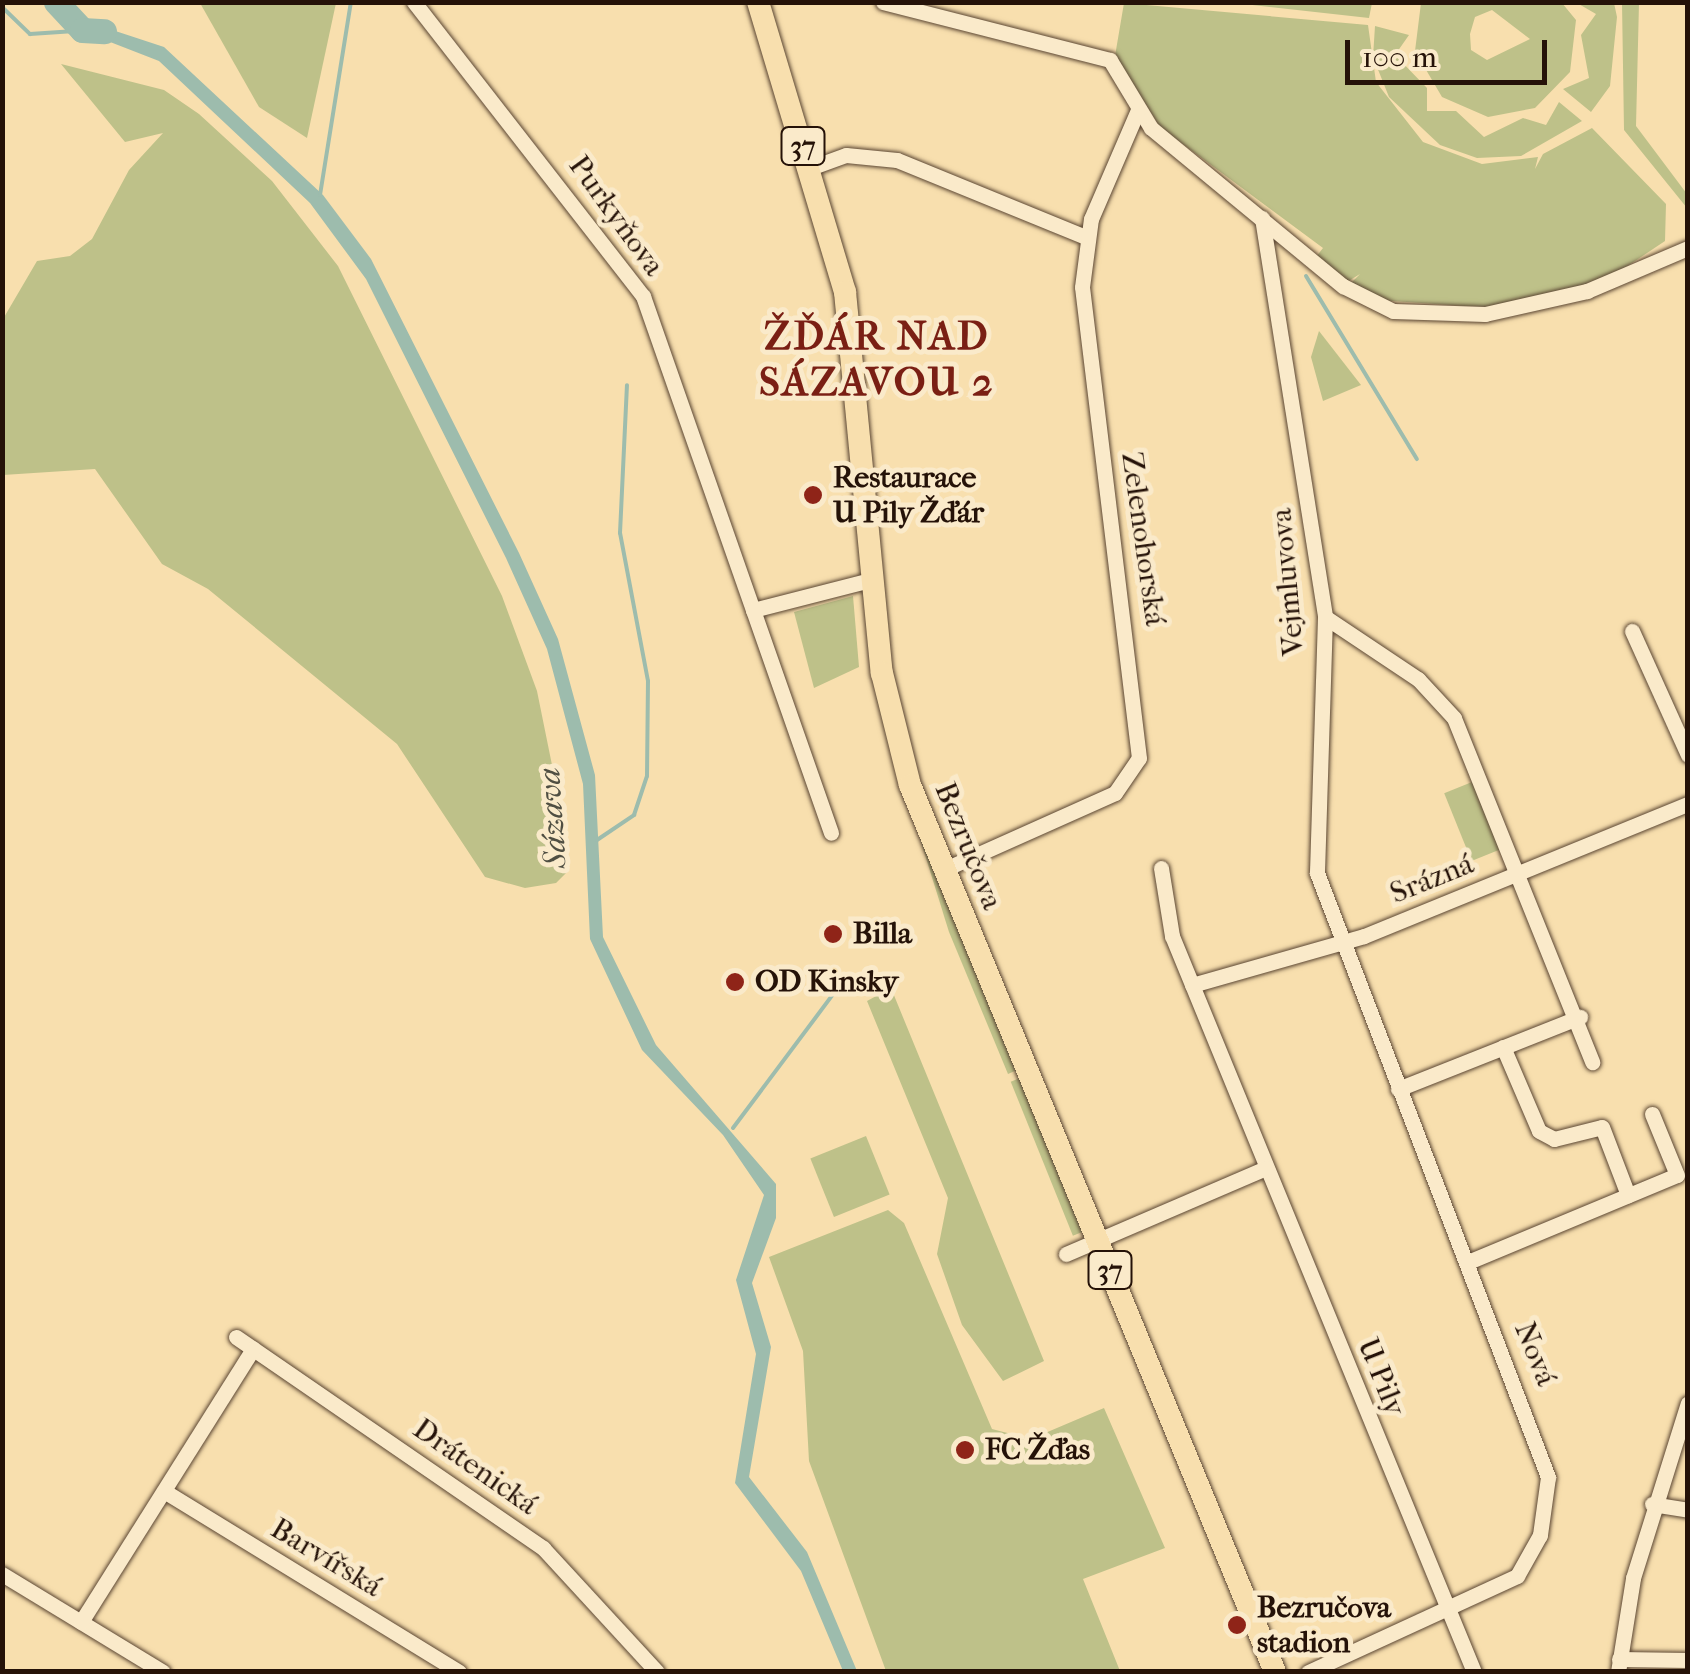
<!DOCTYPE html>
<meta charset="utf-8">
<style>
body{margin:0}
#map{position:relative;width:1690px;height:1674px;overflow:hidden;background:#f8dfae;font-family:"IM FELL French Canon",serif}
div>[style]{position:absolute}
.green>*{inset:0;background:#bec189;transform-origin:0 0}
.water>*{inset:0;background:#9dbcad}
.stream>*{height:4px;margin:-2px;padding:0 2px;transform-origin:2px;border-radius:2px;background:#9dbcad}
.river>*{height:25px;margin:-12.5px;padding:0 12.5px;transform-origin:12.5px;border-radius:12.5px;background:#9dbcad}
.roads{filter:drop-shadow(0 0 2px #5a4532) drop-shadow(0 0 2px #5a4532)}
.minor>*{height:15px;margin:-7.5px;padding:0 7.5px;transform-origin:7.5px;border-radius:7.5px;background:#faeaca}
.primary>*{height:22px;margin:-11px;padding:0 11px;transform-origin:11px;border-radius:11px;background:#f8dfae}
.dots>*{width:28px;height:28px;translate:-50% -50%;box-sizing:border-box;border:5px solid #faeaca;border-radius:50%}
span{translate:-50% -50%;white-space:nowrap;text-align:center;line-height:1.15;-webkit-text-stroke:10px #faeaca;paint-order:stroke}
.shield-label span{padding:2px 8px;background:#faeaca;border:2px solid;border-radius:8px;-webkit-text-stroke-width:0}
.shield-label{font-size:28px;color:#251208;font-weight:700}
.street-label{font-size:30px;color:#251208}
.poi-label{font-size:30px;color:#251208;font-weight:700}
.left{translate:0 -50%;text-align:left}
.water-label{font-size:32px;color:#4f4e42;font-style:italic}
.district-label{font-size:40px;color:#7a1f14;font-weight:700;letter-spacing:2.5px}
.frame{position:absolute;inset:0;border:5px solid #251208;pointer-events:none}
.scale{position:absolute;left:1345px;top:40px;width:202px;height:45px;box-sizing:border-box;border:5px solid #251208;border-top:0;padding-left:12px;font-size:30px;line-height:35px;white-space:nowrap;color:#251208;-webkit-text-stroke:8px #faeaca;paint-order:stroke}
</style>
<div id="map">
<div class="green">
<div style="clip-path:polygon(200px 3px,336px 3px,307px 138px,259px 107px)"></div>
<div style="clip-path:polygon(1124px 3px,1368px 25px,1376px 82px,1423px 142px,1482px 164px,1538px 157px,1535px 169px,1543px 154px,1592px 128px,1666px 204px,1665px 241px,1608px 279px,1493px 308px,1378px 300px,1348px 286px,1360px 274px,1347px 282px,1316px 257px,1323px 248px,1160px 127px,1115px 56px)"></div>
<div style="clip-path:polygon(1235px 3px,1372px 3px,1369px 18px)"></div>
<div style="clip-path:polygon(evenodd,1421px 3px,1562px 3px,1576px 20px,1570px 72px,1535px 108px,1488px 117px,1442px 97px,1415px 51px,1421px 3px,1492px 10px,1530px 39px,1487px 60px,1471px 50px,1470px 34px,1475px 17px,1492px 10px)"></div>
<div style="clip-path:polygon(1577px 3px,1614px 3px,1617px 17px,1610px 86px,1591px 112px,1563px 89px,1589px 78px,1581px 35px,1596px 14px)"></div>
<div style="clip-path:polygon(1622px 3px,1639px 3px,1636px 126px,1687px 194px,1687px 208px,1624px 130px)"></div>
<div style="clip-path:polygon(1375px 26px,1409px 35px,1395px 55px,1427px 88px,1427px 111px,1456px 111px,1484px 137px,1523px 118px,1546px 125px,1559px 102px,1582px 121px,1521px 156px,1477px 158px,1440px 145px,1389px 97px,1373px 57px)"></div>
<div style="clip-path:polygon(61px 64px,164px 90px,199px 114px,272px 181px,338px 266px,502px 596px,537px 691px,566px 834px,569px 870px,556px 883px,525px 888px,485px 877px,397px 744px,208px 589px,162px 564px,95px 469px,3px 475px,3px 319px,37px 261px,70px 256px,92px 239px,129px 170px,163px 133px,125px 142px)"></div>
<div style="clip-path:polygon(1319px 331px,1361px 385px,1323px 401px,1311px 357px)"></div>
<div style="clip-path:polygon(853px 596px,859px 667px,814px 688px,794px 612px)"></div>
<div style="clip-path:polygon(875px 694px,885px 720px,1017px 1070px,1008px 1074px,949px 932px)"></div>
<div style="left:1472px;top:782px;width:73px;height:30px;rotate:68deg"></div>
<div style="clip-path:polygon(891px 988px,1044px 1361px,1003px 1381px,962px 1325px,937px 1254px,948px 1198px,867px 1001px)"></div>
<div style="left:1020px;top:1078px;width:166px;height:10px;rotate:68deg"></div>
<div style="left:866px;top:1136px;width:63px;height:60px;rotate:68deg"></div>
<div style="clip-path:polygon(888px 1210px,904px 1223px,992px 1429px,1031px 1439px,1104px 1408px,1165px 1548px,1083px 1579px,1120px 1671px,886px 1671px,809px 1461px,803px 1351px,769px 1257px)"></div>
</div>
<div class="water">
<div style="clip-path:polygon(85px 21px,164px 47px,323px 195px,371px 259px,519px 553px,558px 639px,595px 775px,603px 937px,656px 1045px,776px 1184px,776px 1218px,752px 1283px,771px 1347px,749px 1477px,807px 1552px,857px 1671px,843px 1671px,801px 1571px,735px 1483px,756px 1354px,736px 1280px,764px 1195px,723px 1135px,642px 1050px,590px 939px,583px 784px,547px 649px,506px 558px,366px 279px,310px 203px,159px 61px,69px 26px)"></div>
</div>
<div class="stream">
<div style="left:2px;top:7px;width:39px;rotate:44deg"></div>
<div style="left:30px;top:34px;width:45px;rotate:-3.8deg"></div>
<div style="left:320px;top:195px;width:195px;rotate:-80.9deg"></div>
<div style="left:1306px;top:276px;width:214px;rotate:58.8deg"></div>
<div style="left:597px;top:840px;width:45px;rotate:-34deg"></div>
<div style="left:634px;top:815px;width:41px;rotate:-71.6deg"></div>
<div style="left:647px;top:776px;width:95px;rotate:-89.4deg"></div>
<div style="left:648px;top:681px;width:151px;rotate:-100.7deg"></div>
<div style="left:620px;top:533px;width:148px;rotate:-87.3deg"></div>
<div style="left:733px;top:1128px;width:174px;rotate:-53.2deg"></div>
</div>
<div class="river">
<div style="left:56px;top:2px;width:38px;rotate:47deg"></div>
<div style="left:82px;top:30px;width:22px;rotate:3deg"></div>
</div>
<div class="roads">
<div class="minor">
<div style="left:414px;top:2px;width:373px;rotate:52.1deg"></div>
<div style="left:643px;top:296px;width:333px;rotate:70.7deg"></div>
<div style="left:753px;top:610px;width:125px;rotate:-14.4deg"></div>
<div style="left:883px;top:2px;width:234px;rotate:14.3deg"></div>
<div style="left:1110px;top:60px;width:79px;rotate:58.9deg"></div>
<div style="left:1151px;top:128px;width:249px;rotate:39.5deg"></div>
<div style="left:1343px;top:286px;width:56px;rotate:26.6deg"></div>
<div style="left:1393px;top:311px;width:92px;rotate:1.9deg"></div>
<div style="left:1485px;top:314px;width:105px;rotate:-12.7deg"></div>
<div style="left:1587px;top:291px;width:110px;rotate:-23.1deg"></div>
<div style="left:810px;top:168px;width:38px;rotate:-20deg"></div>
<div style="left:846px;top:155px;width:51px;rotate:5.6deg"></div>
<div style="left:897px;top:160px;width:204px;rotate:22.2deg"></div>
<div style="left:1262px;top:218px;width:404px;rotate:81deg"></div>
<div style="left:1325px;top:617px;width:256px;rotate:91.8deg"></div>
<div style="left:1317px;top:873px;width:647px;rotate:69.07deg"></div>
<div style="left:1548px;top:1477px;width:59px;rotate:97.9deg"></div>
<div style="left:1540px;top:1535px;width:47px;rotate:119.3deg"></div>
<div style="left:1517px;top:1576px;width:230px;rotate:155.3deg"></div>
<div style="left:753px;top:610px;width:236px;rotate:70.7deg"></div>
<div style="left:1325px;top:617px;width:112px;rotate:33.7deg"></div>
<div style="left:1418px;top:679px;width:53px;rotate:47.3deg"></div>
<div style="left:1454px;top:718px;width:371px;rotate:68.1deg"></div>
<div style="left:1632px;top:631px;width:136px;rotate:65.7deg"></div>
<div style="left:1161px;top:868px;width:69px;rotate:80.8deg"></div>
<div style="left:1172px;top:936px;width:796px;rotate:67.69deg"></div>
<div style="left:945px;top:869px;width:186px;rotate:-24.1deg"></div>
<div style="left:1115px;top:793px;width:42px;rotate:-55.6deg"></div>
<div style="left:1139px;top:758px;width:474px;rotate:-96.9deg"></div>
<div style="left:1082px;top:287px;width:69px;rotate:-82.5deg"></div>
<div style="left:1091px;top:219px;width:119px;rotate:-66.7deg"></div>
<div style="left:1192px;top:985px;width:179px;rotate:-15.9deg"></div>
<div style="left:1364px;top:936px;width:350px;rotate:-22.2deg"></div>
<div style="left:1503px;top:1047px;width:91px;rotate:66.8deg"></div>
<div style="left:1539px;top:1131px;width:17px;rotate:28deg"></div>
<div style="left:1554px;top:1139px;width:49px;rotate:-14deg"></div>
<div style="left:1602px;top:1127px;width:73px;rotate:69.1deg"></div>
<div style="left:1398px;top:1089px;width:196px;rotate:-21.6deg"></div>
<div style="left:1066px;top:1254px;width:218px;rotate:-23.3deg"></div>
<div style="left:1468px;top:1262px;width:226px;rotate:-22.6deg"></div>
<div style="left:1677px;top:1175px;width:66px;rotate:-112.3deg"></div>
<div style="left:236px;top:1337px;width:373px;rotate:34.5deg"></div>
<div style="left:543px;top:1548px;width:168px;rotate:47.4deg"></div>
<div style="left:164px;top:1491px;width:346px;rotate:31.5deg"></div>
<div style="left:1652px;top:1504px;width:36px;rotate:9deg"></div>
<div style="left:2px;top:1574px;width:188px;rotate:31.3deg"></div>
<div style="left:81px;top:1622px;width:323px;rotate:-57.8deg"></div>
<div style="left:1619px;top:1659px;width:69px;rotate:0.8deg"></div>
<div style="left:1618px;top:1672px;width:95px;rotate:-80.9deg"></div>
<div style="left:1633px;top:1578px;width:183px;rotate:-72.6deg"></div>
</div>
<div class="primary">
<div style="left:758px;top:2px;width:303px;rotate:73.3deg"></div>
<div style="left:845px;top:292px;width:383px;rotate:84.5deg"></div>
<div style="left:882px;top:673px;width:115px;rotate:76deg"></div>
<div style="left:910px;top:785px;width:959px;rotate:67.63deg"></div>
</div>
</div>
<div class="dots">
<div style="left:813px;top:495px;background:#8f2418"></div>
<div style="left:833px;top:934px;background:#8f2418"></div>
<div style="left:735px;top:982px;background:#8f2418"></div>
<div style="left:965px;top:1450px;background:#8f2418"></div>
<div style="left:1237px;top:1625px;background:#8f2418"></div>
</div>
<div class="shield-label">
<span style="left:803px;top:146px">37</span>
<span style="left:1110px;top:1270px">37</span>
</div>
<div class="street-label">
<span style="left:616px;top:216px;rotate:54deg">Purkyňova</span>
<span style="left:1143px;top:539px;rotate:82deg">Zelenohorská</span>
<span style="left:1288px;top:582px;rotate:-95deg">Vejmluvova</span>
<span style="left:968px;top:846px;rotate:68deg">Bezručova</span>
<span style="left:1432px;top:879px;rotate:-22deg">Srázná</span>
<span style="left:1535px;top:1354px;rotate:68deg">Nová</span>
<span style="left:1381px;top:1377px;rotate:68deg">U Pily</span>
<span style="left:475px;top:1467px;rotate:35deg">Drátenická</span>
<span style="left:326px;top:1558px;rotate:31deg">Barvířská</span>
</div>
<div class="poi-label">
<span class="left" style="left:833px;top:495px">Restaurace<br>U Pily Žďár</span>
<span class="left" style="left:853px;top:934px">Billa</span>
<span class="left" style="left:755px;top:982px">OD Kinsky</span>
<span class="left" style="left:985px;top:1450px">FC Žďas</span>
<span class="left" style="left:1257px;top:1625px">Bezručova<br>stadion</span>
</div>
<div class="water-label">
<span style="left:553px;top:818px;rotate:-94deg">Sázava</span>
</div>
<div class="district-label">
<span style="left:877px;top:359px">ŽĎÁR NAD<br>SÁZAVOU 2</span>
</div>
<div class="frame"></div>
<div class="scale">100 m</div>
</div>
